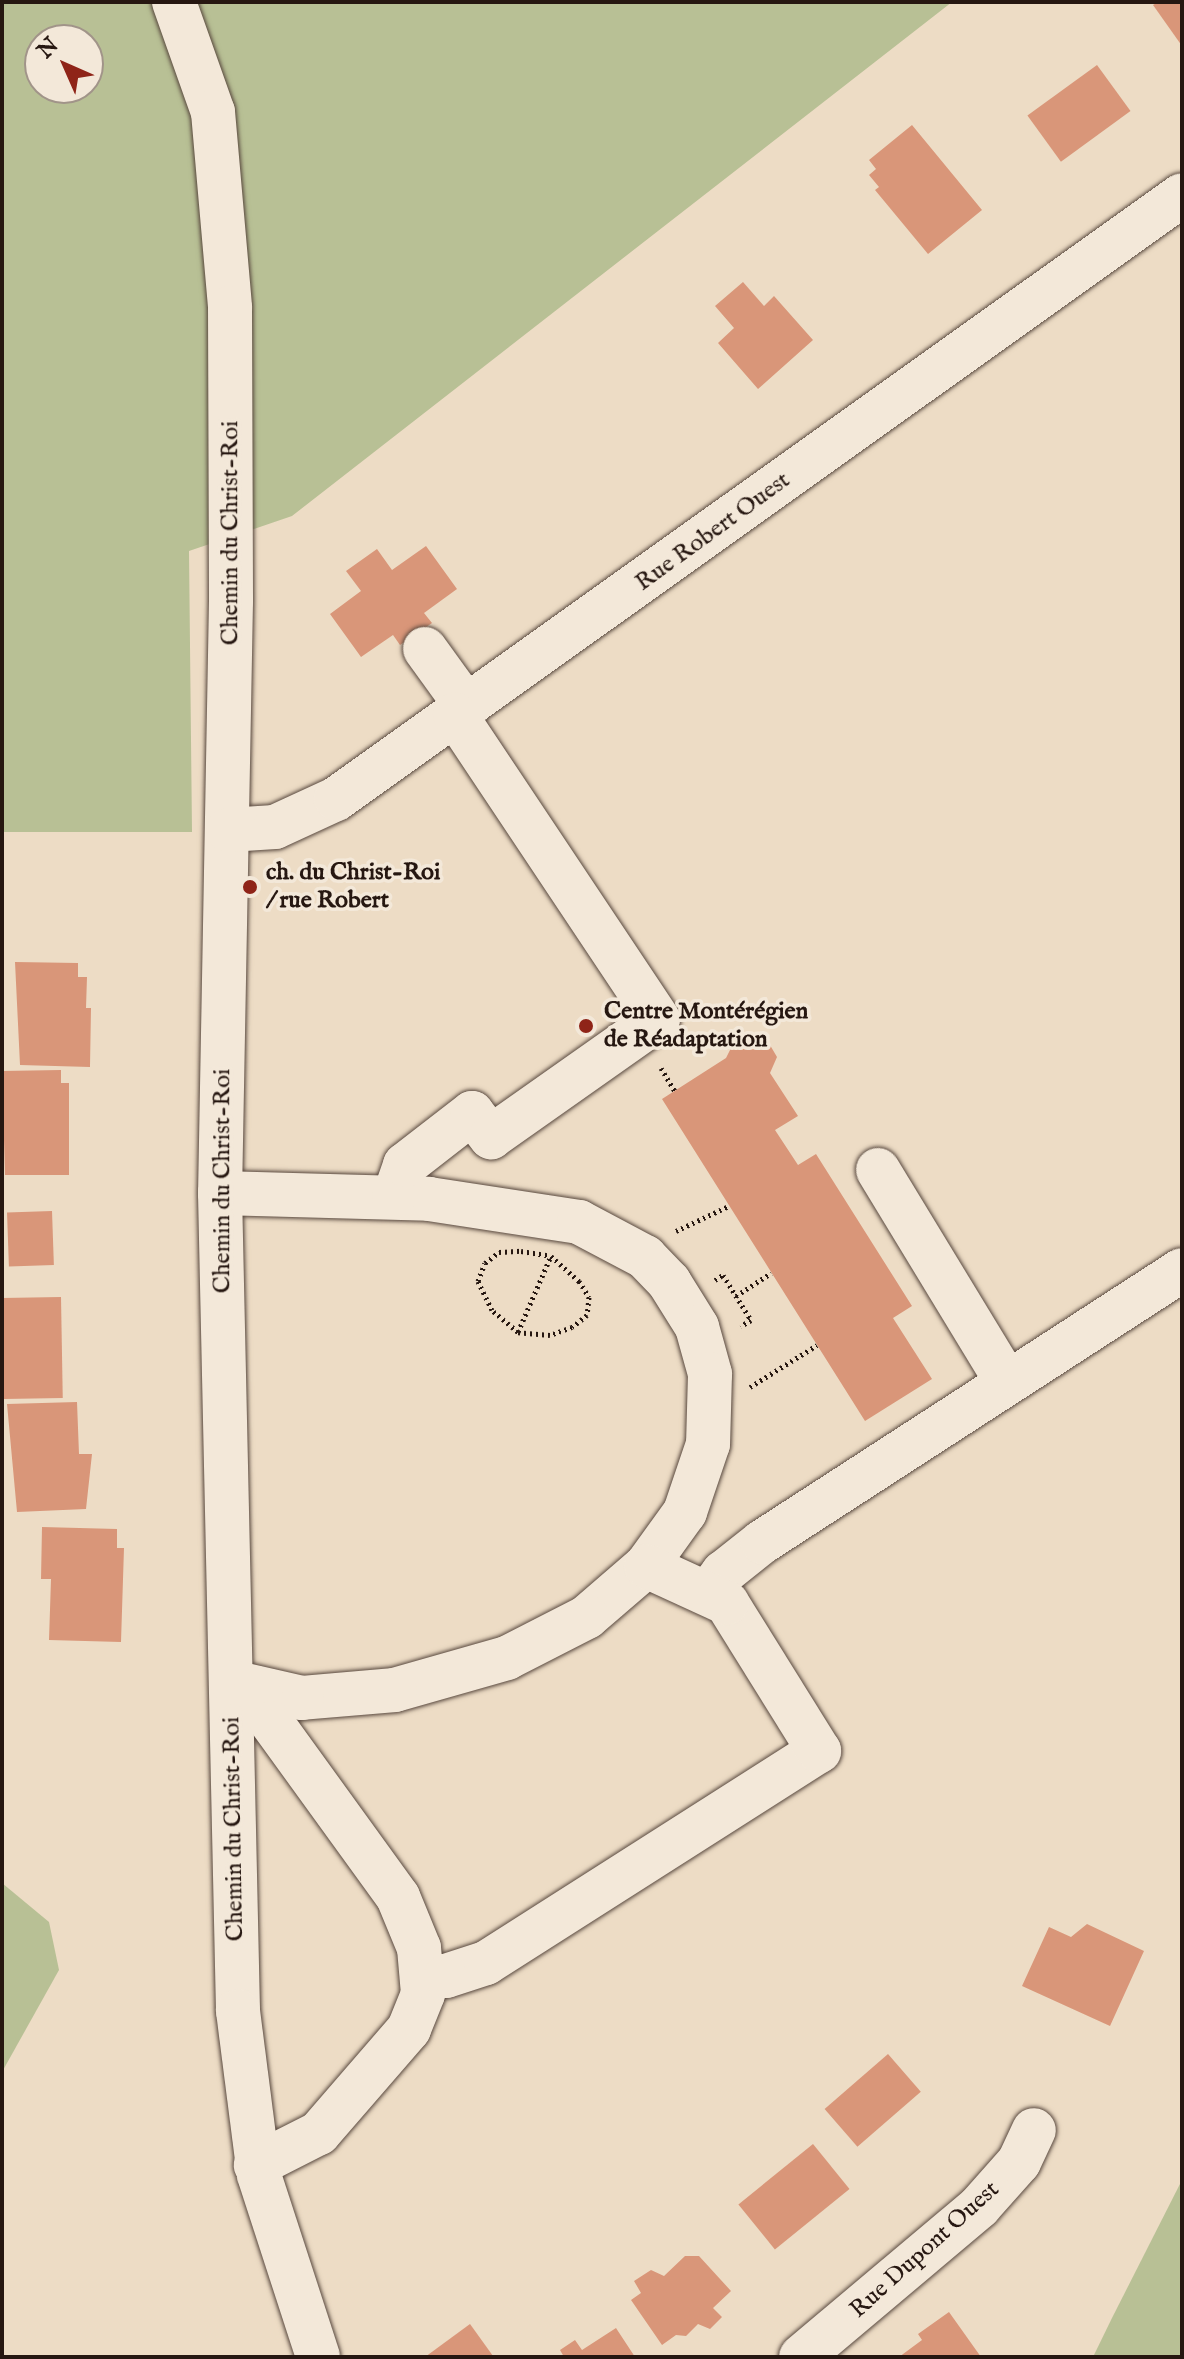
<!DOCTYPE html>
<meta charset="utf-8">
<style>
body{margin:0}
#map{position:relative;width:1184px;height:2359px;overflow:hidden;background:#eddcc5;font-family:"IM FELL English",serif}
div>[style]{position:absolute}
.green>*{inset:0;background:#b8c095}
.building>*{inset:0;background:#d99679;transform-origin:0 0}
.path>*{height:5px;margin-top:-2.5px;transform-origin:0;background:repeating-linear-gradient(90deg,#261711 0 2px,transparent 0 6px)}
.roads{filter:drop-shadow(0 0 2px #58483e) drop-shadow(0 0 2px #58483e)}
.minor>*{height:44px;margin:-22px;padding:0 22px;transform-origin:22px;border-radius:22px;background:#f3e8d9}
.dots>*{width:22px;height:22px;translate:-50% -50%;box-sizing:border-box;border:4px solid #f3e8d9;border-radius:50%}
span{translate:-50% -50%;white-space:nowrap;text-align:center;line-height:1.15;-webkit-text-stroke:7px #f3e8d9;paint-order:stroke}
.street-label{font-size:24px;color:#261711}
.poi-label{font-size:24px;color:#261711;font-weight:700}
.left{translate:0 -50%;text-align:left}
.frame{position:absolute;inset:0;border:4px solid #261711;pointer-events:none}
.north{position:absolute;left:24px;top:24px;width:80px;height:80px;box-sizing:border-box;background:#f3e8d9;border:2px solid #a19489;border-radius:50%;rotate:315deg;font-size:22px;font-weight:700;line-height:32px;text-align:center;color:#261711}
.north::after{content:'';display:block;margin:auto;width:28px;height:36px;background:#8f2418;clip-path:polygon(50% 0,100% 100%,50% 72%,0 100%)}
</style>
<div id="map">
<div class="green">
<div style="clip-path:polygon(evenodd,2px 2px,952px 2px,292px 516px,189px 551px,192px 832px,2px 832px,2px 2px,40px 40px,88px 40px,88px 88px,40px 88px,40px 40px)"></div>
<div style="clip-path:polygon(2px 1883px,49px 1922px,59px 1970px,2px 2072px)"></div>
<div style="clip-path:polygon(1182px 2180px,1182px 2357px,1093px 2357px,1112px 2318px)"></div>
</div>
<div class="building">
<div style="clip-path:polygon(1158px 2px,1182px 2px,1182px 46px,1153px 5px)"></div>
<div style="left:1097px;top:65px;width:57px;height:86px;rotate:54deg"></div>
<div style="clip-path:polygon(912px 125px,982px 210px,928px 254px,875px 190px,879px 187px,869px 175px,876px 169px,869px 160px)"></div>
<div style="clip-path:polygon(743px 282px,764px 306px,774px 296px,813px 340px,758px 389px,718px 343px,734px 328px,715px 306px)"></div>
<div style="clip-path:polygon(426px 546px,457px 589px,424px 613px,432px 623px,400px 645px,393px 635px,361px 657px,330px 614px,361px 591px,346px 571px,377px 549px,392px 570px)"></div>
<div style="clip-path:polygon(15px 962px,78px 963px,78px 977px,87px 977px,86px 1008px,91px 1008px,90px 1067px,20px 1065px)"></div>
<div style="clip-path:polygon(748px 1035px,767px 1040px,777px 1057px,770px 1073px,798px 1116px,775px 1130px,798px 1165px,816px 1154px,912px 1306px,893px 1318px,932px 1379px,865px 1421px,662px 1099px,726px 1058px,733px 1044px)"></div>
<div style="clip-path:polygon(61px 1070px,61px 1083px,69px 1083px,69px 1175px,5px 1175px,2px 1071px)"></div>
<div style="left:52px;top:1211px;width:54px;height:45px;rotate:88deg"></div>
<div style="left:61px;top:1297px;width:101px;height:59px;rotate:89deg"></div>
<div style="clip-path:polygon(77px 1402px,79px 1454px,92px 1454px,86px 1509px,17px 1512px,7px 1404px)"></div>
<div style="clip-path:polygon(42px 1527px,117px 1529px,117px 1548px,124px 1548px,121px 1642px,49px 1640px,51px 1579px,41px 1579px)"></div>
<div style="clip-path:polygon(1087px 1924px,1144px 1951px,1110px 2026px,1022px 1986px,1049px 1927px,1071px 1937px)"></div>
<div style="left:888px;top:2054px;width:50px;height:84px;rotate:49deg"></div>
<div style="left:813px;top:2144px;width:58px;height:96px;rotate:51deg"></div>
<div style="clip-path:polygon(685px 2256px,699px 2256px,731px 2291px,713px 2308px,722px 2317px,710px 2329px,698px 2324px,686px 2336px,676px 2335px,662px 2345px,631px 2300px,641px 2293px,634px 2281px,651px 2270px,664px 2276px)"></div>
<div style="clip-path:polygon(949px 2312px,981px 2357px,899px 2357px,922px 2340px,918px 2334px)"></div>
<div style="clip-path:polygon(470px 2324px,493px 2356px,425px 2357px)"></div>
<div style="clip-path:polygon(616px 2328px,635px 2357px,564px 2357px,560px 2350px,575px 2340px,582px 2350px)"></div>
</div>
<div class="path">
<div style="left:661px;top:1068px;width:27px;rotate:59deg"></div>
<div style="left:676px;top:1231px;width:59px;rotate:-25.3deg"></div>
<div style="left:521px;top:1251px;width:30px;rotate:9deg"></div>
<div style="left:551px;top:1256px;width:38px;rotate:42deg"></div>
<div style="left:579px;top:1281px;width:19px;rotate:58deg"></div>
<div style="left:589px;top:1297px;width:18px;rotate:96deg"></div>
<div style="left:587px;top:1315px;width:19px;rotate:141deg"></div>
<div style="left:572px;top:1327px;width:23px;rotate:160deg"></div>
<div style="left:550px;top:1335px;width:32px;rotate:-175deg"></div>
<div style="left:518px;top:1332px;width:34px;rotate:-140deg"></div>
<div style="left:492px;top:1310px;width:32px;rotate:-116deg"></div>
<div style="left:478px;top:1281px;width:19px;rotate:-69deg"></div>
<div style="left:485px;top:1263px;width:18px;rotate:-38deg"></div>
<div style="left:499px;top:1252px;width:22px;rotate:-3deg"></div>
<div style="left:715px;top:1280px;width:9px;rotate:-32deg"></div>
<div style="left:723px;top:1275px;width:53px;rotate:58.1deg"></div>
<div style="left:751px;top:1320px;width:12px;rotate:149deg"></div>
<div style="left:736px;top:1296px;width:42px;rotate:-33.3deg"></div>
<div style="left:518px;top:1332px;width:81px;rotate:-66.6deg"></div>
<div style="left:750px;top:1387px;width:79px;rotate:-32.1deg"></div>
</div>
<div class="roads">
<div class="minor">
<div style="left:174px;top:2px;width:117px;rotate:70.5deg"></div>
<div style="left:213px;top:112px;width:197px;rotate:85deg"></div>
<div style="left:230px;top:308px;width:293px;rotate:89.8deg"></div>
<div style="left:231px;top:601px;width:592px;rotate:91.06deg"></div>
<div style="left:220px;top:1193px;width:818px;rotate:88.74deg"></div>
<div style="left:238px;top:2011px;width:165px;rotate:82.7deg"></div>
<div style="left:259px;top:2175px;width:191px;rotate:72deg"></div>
<div style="left:425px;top:649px;width:72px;rotate:54.1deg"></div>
<div style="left:228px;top:830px;width:47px;rotate:-3.7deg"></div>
<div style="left:275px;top:827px;width:67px;rotate:-24.7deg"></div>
<div style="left:336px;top:799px;width:1039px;rotate:-35.52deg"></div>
<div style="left:878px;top:1170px;width:248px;rotate:58.7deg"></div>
<div style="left:220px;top:1193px;width:209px;rotate:1.6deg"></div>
<div style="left:429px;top:1199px;width:152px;rotate:8.7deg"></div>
<div style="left:579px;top:1222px;width:75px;rotate:27.9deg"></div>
<div style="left:645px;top:1257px;width:35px;rotate:46deg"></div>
<div style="left:669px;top:1282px;width:53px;rotate:58.1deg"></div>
<div style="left:697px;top:1327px;width:49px;rotate:74.5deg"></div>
<div style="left:710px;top:1374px;width:70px;rotate:91.6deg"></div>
<div style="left:708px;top:1444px;width:72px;rotate:108.7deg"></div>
<div style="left:685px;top:1512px;width:67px;rotate:125.8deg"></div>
<div style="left:646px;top:1566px;width:78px;rotate:139.2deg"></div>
<div style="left:587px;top:1617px;width:90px;rotate:152.9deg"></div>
<div style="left:507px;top:1658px;width:116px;rotate:164.1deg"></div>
<div style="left:395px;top:1690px;width:93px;rotate:175.1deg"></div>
<div style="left:302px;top:1698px;width:72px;rotate:-167.1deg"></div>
<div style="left:394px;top:1197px;width:34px;rotate:-71deg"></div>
<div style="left:405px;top:1165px;width:85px;rotate:-37.8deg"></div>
<div style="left:472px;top:1113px;width:31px;rotate:52deg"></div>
<div style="left:491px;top:1137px;width:204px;rotate:-35.2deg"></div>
<div style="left:658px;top:1019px;width:366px;rotate:-123.7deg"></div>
<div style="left:709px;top:1592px;width:24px;rotate:-54deg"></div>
<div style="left:723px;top:1573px;width:50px;rotate:-38.5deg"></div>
<div style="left:762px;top:1542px;width:500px;rotate:-32.93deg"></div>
<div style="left:256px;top:1688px;width:38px;rotate:65deg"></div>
<div style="left:272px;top:1723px;width:215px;rotate:54.1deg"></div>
<div style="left:398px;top:1897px;width:55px;rotate:67.6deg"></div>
<div style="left:419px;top:1948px;width:46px;rotate:85deg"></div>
<div style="left:423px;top:1994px;width:38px;rotate:112deg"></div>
<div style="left:409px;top:2029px;width:138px;rotate:130.9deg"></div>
<div style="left:319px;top:2133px;width:71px;rotate:153.1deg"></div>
<div style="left:422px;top:1976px;width:24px"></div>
<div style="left:446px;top:1976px;width:42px;rotate:-18deg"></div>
<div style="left:486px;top:1963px;width:395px;rotate:-32.5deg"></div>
<div style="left:819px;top:1751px;width:174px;rotate:-121.9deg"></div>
<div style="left:727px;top:1603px;width:89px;rotate:-155.4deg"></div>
<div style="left:801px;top:2357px;width:233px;rotate:-40.1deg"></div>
<div style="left:979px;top:2207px;width:60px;rotate:-48.4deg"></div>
<div style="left:1019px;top:2162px;width:35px;rotate:-65deg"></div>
</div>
</div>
<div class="dots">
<div style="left:250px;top:887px;background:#8f2418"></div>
<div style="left:586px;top:1026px;background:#8f2418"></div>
</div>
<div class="street-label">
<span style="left:713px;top:532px;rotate:-36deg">Rue Robert Ouest</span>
<span style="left:231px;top:533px;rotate:-90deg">Chemin du Christ-Roi</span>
<span style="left:223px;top:1181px;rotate:-90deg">Chemin du Christ-Roi</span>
<span style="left:234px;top:1829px;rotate:-91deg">Chemin du Christ-Roi</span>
<span style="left:925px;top:2250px;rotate:-42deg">Rue Dupont Ouest</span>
</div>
<div class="poi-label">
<span class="left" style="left:266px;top:887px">ch. du Christ-Roi<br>/ rue Robert</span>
<span class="left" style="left:604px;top:1026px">Centre Montérégien<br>de Réadaptation</span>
</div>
<div class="frame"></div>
<div class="north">N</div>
</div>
